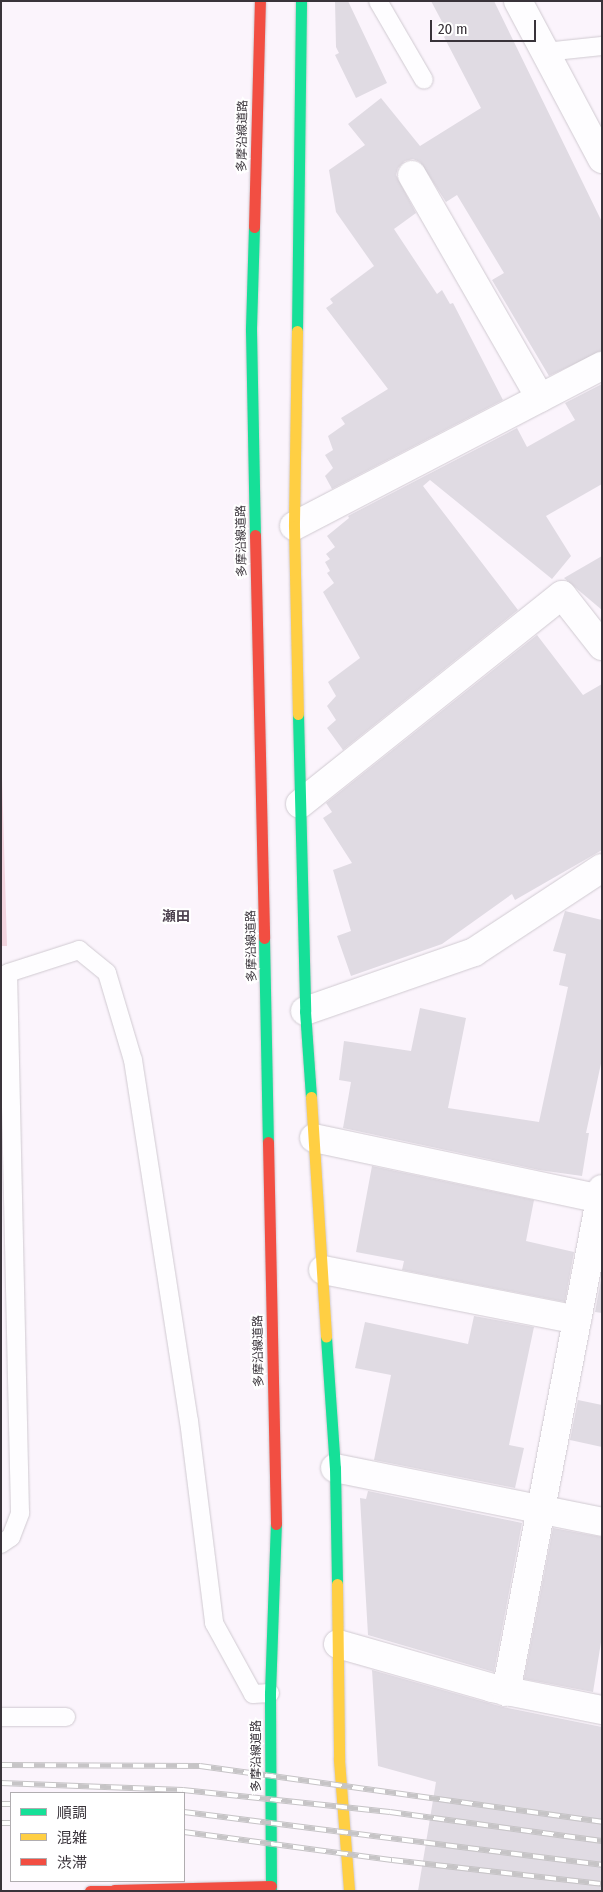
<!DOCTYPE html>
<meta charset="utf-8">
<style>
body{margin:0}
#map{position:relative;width:603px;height:1892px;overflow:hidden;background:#fbf4fc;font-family:"Fira Sans Condensed","Noto Sans JP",sans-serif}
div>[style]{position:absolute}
.green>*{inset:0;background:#f2d4df}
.building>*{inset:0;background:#e0dbe3}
.roads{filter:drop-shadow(0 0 1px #d0cad1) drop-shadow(0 0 1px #d0cad1)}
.lane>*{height:18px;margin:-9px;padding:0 9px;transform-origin:9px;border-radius:9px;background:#fefdff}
.street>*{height:28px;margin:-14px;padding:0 14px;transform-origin:14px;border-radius:14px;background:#fefdff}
.fast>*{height:11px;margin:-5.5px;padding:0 5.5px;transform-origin:5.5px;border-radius:5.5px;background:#16e098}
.slow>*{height:11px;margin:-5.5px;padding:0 5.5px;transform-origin:5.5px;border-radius:5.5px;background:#ffcf43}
.jam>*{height:11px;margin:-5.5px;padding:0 5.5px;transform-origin:5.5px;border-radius:5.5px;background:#f24e42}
.rail>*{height:5.5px;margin-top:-2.75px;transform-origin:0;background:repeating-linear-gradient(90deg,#fff 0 11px,#c6c4c6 0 22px);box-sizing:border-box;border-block:1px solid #c6c4c6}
span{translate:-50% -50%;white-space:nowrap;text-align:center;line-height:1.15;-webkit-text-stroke:4px #fff;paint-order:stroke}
.street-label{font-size:12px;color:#39333a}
.neighbourhood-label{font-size:14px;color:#4d424f;font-weight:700}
.frame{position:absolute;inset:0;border:2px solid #39333a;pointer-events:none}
.legend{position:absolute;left:10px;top:1792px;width:175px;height:90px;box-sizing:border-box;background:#fff;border:1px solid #b0adb0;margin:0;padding:6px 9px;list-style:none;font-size:15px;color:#39333a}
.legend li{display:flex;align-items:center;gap:10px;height:25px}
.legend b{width:25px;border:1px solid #b0adb0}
.scale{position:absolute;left:430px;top:20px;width:106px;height:22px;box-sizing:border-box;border:2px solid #39333a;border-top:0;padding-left:6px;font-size:15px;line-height:18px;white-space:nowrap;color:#39333a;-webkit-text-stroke:4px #fff;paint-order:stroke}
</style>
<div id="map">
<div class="green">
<div style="clip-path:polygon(1px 743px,7px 946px,1px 946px)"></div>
</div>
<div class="building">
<div style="clip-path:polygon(335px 1px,348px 1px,387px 83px,356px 98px,335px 55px,339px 53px,336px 47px)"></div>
<div style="clip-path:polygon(431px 1px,494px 1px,602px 222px,602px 351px,549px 376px,492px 280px,504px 273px,457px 195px,446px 202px,420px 162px,413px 159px,405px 161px,398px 168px,396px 175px,416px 213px,394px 229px,437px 294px,442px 290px,450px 304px,453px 303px,503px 400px,332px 489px,325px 476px,333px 468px,325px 455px,333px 450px,328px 436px,345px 424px,341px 418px,388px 389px,326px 308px,333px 303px,330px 299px,374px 266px,336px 212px,329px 170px,365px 145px,348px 124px,381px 98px,420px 146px,481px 108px,444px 37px,448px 33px)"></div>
<div style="clip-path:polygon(602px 384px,602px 484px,546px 516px,571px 556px,552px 579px,430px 480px,423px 486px,518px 610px,343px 750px,327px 728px,336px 720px,327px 706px,336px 696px,328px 682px,360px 658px,323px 592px,334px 583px,327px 573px,330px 571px,325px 562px,330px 559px,326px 554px,335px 547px,327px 536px,349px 518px,348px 516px,517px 428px,527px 447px,575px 420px,565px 403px)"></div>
<div style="clip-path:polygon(602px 556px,602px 610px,564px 578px)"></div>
<div style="clip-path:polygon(537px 635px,583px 695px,602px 684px,602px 850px,515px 900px,512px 894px,442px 944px,351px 976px,337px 936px,351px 931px,333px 870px,352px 863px,323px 818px,332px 812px,326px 803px)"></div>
<div style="clip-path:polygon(565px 911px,602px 920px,602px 1059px,586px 1133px,589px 1133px,582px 1176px,539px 1170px,343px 1128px,351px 1082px,339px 1080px,344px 1041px,411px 1051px,420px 1008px,466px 1018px,448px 1108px,539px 1122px,568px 987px,559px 985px,566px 954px,553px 951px)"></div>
<div style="clip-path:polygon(372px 1166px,534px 1200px,526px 1241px,574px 1252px,565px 1302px,402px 1270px,404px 1261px,356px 1252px)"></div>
<div style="clip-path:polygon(602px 1274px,602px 1313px,595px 1312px)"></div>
<div style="clip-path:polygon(474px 1316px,534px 1327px,509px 1445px,524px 1448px,515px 1488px,374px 1460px,391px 1375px,355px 1368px,365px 1322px,468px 1344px)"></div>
<div style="clip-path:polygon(578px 1400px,602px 1405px,602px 1447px,570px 1440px)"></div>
<div style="clip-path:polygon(368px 1491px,522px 1523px,494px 1672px,368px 1635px,360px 1498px,366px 1499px)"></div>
<div style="clip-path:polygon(553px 1528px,602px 1537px,602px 1636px,593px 1692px,524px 1679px)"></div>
<div style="clip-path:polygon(372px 1670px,503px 1707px,602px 1727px,602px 1891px,418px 1891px,436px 1782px,378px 1766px)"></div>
</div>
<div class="roads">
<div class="lane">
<div style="left:378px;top:1px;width:91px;rotate:59.8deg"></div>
<div style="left:545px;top:52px;width:57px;rotate:-6deg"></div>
<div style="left:1px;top:1544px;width:12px;rotate:-35deg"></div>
<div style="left:11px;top:1537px;width:26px;rotate:-69deg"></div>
<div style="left:20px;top:1513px;width:540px;rotate:-91.27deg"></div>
<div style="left:8px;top:973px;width:75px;rotate:-17.9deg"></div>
<div style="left:79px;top:950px;width:36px;rotate:39deg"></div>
<div style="left:107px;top:973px;width:91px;rotate:73.4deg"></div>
<div style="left:133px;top:1060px;width:365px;rotate:81.2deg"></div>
<div style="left:189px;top:1421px;width:204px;rotate:82.9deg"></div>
<div style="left:214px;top:1623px;width:81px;rotate:61.2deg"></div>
<div style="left:253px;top:1694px;width:17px;rotate:-3deg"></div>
<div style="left:1px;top:1717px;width:65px"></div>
</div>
<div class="street">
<div style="left:518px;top:1px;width:179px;rotate:62deg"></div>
<div style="left:412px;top:175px;width:257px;rotate:60.1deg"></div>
<div style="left:294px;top:526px;width:347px;rotate:-27.5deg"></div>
<div style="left:300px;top:804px;width:335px;rotate:-38.6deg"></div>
<div style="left:562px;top:595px;width:65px;rotate:51.9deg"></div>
<div style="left:305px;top:1011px;width:179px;rotate:-19.2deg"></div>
<div style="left:474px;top:952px;width:153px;rotate:-33.3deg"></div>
<div style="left:314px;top:1138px;width:294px;rotate:12deg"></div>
<div style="left:323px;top:1270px;width:259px;rotate:11.1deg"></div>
<div style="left:335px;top:1468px;width:272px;rotate:11.4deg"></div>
<div style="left:338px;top:1644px;width:160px;rotate:15.9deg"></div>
<div style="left:492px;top:1688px;width:112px;rotate:11.3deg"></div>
<div style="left:506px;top:1692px;width:512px;rotate:-79.19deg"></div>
</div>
<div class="fast">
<div style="left:254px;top:227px;width:103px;rotate:91.7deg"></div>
<div style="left:251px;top:330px;width:205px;rotate:88.9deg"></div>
<div style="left:297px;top:331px;width:330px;rotate:-89.3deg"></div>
<div style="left:298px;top:714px;width:297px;rotate:88.6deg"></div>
<div style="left:305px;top:1011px;width:86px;rotate:86deg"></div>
<div style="left:264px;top:938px;width:204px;rotate:88.9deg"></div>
<div style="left:326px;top:1337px;width:131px;rotate:86.1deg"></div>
<div style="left:335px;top:1468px;width:116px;rotate:89deg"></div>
<div style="left:271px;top:1891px;width:198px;rotate:-90.3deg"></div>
<div style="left:270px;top:1693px;width:169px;rotate:-88deg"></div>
</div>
<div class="slow">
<div style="left:297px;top:331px;width:195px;rotate:90.9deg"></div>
<div style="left:294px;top:526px;width:188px;rotate:88.8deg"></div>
<div style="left:311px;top:1097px;width:240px;rotate:86.4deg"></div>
<div style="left:337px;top:1584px;width:176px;rotate:89.3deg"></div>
<div style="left:339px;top:1760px;width:131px;rotate:85.6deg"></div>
</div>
<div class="jam">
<div style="left:254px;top:227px;width:226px;rotate:-88.5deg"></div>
<div style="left:255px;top:535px;width:403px;rotate:88.7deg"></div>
<div style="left:268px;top:1142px;width:382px;rotate:88.8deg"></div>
<div style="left:114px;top:1890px;width:157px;rotate:-1.5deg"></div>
<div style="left:90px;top:1891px;width:27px"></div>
</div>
</div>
<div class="rail">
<div style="left:1px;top:1765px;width:199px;rotate:0.3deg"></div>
<div style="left:200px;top:1766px;width:406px;rotate:7.9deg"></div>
<div style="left:1px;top:1783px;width:182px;rotate:2.2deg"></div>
<div style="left:183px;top:1790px;width:208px;rotate:6.1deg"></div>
<div style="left:390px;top:1812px;width:214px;rotate:7.8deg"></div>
<div style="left:1px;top:1804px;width:10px"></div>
<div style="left:184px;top:1812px;width:421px;rotate:7.2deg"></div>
<div style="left:1px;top:1823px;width:10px"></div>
<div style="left:184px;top:1832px;width:210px;rotate:7.7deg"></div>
<div style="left:392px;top:1860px;width:211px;rotate:6.5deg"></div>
</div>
<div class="street-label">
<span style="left:243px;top:136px;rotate:-89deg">多摩沿線道路</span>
<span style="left:242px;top:541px;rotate:-91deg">多摩沿線道路</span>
<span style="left:252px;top:946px;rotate:-91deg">多摩沿線道路</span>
<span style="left:259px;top:1351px;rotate:-91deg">多摩沿線道路</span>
<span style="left:257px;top:1756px;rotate:-90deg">多摩沿線道路</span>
</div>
<div class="neighbourhood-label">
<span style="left:176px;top:917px">瀬田</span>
</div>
<div class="frame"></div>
<ul class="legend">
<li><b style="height:6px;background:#16e098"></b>順調</li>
<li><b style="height:6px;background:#ffcf43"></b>混雑</li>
<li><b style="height:6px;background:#f24e42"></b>渋滞</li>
</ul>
<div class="scale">20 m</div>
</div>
